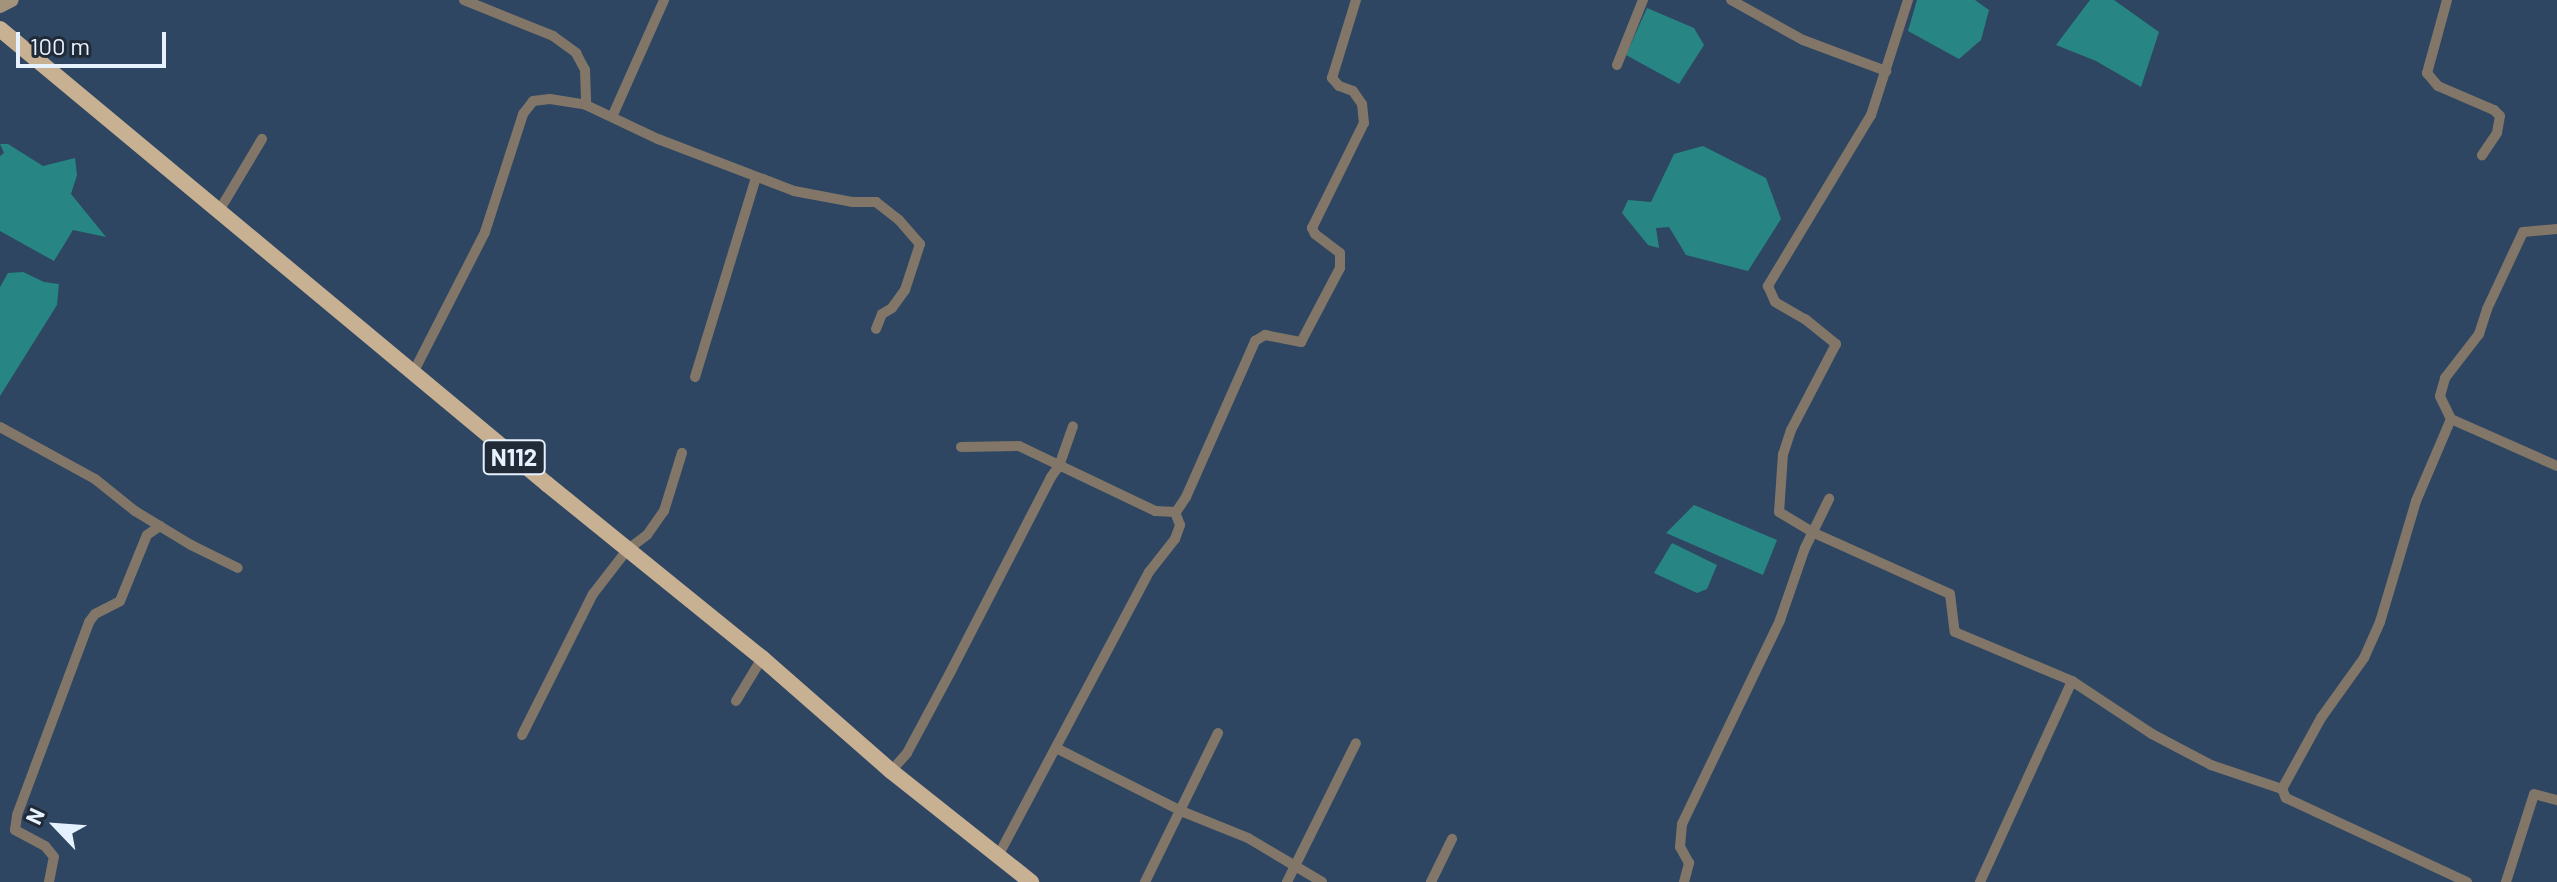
<!DOCTYPE html>
<style>
body{margin:0}
#map{position:relative;width:2557px;height:882px;overflow:hidden;background:#2e4661;font-family:Barlow,sans-serif}
div>[style]{position:absolute}
.water>*{inset:0;background:#278684}
.minor>*{height:10px;margin:-5px;padding:0 5px;transform-origin:5px;border-radius:5px;background:#827669}
.secondary>*{height:14px;margin:-7px;padding:0 7px;transform-origin:7px;border-radius:7px;background:#a3927c}
.trunk>*{height:16px;margin:-8px;padding:0 8px;transform-origin:8px;border-radius:8px;background:#c8b092}
span{translate:-50% -50%;white-space:nowrap;text-align:center;line-height:1.15;-webkit-text-stroke:7px #212b38;paint-order:stroke}
.shield-label span{padding:2px 6px;background:#212b38;border:2px solid;border-radius:6px;-webkit-text-stroke-width:0}
.shield-label{font-size:24px;color:#e6f1ff;font-weight:700}
.north{position:absolute;left:16px;top:786px;width:80px;height:80px;-webkit-text-stroke:6px #212b38;paint-order:stroke;rotate:295deg;font-size:22px;font-weight:700;line-height:32px;text-align:center;color:#e6f1ff}
.north::after{content:'';display:block;margin:auto;width:28px;height:36px;background:#e6f1ff;clip-path:polygon(50% 0,100% 100%,50% 72%,0 100%)}
.scale{position:absolute;left:16px;top:32px;width:150px;height:36px;box-sizing:border-box;border:4px solid #e6f1ff;border-top:0;padding-left:10px;font-size:24px;line-height:28px;white-space:nowrap;color:#e6f1ff;-webkit-text-stroke:6px #212b38;paint-order:stroke}
</style>
<div id="map">
<div class="water">
<div style="clip-path:polygon(1917px 0,1975px 0,1989px 10px,1981px 40px,1959px 59px,1908px 31px)"></div>
<div style="clip-path:polygon(2090px 0,2114px 0,2159px 32px,2141px 87px,2096px 61px,2056px 45px)"></div>
<div style="clip-path:polygon(1647px 8px,1694px 28px,1704px 45px,1679px 84px,1626px 55px)"></div>
<div style="clip-path:polygon(0 144px,8px 144px,43px 166px,75px 158px,77px 175px,71px 194px,106px 237px,73px 230px,54px 261px,0 231px,0 156px,4px 153px)"></div>
<div style="clip-path:polygon(1703px 146px,1766px 178px,1781px 219px,1748px 271px,1686px 255px,1669px 227px,1656px 228px,1659px 248px,1648px 245px,1622px 213px,1628px 200px,1651px 202px,1674px 154px)"></div>
<div style="clip-path:polygon(23px 272px,44px 282px,59px 284px,57px 305px,0 396px,0 287px,8px 273px)"></div>
<div style="clip-path:polygon(1694px 505px,1777px 540px,1763px 575px,1666px 533px)"></div>
<div style="clip-path:polygon(1672px 543px,1717px 565px,1707px 589px,1697px 593px,1654px 573px)"></div>
</div>
<div class="minor">
<div style="left:464px;top:0;width:96px;rotate:22deg"></div>
<div style="left:553px;top:36px;width:29px;rotate:36deg"></div>
<div style="left:576px;top:53px;width:19px;rotate:62deg"></div>
<div style="left:585px;top:70px;width:35px;rotate:88deg"></div>
<div style="left:1731px;top:0;width:82px;rotate:29.1deg"></div>
<div style="left:1803px;top:40px;width:89px;rotate:20.5deg"></div>
<div style="left:1908px;top:0;width:121px;rotate:107.8deg"></div>
<div style="left:1871px;top:115px;width:200px;rotate:121.1deg"></div>
<div style="left:1768px;top:286px;width:17px;rotate:66deg"></div>
<div style="left:1775px;top:302px;width:34px;rotate:30deg"></div>
<div style="left:1805px;top:319px;width:40px;rotate:39deg"></div>
<div style="left:1836px;top:344px;width:97px;rotate:117.6deg"></div>
<div style="left:1791px;top:430px;width:25px;rotate:108deg"></div>
<div style="left:1783px;top:454px;width:58px;rotate:93.9deg"></div>
<div style="left:1779px;top:512px;width:39px;rotate:31deg"></div>
<div style="left:1812px;top:532px;width:151px;rotate:24.2deg"></div>
<div style="left:1950px;top:594px;width:38px;rotate:83deg"></div>
<div style="left:1955px;top:632px;width:127px;rotate:22.7deg"></div>
<div style="left:2072px;top:681px;width:96px;rotate:33.5deg"></div>
<div style="left:2152px;top:734px;width:67px;rotate:27.7deg"></div>
<div style="left:2211px;top:765px;width:75px;rotate:18.7deg"></div>
<div style="left:2447px;top:0;width:76px;rotate:105.3deg"></div>
<div style="left:2427px;top:73px;width:17px;rotate:50deg"></div>
<div style="left:2438px;top:86px;width:61px;rotate:23.2deg"></div>
<div style="left:2494px;top:110px;width:8px;rotate:45deg"></div>
<div style="left:2500px;top:116px;width:17px;rotate:100deg"></div>
<div style="left:2497px;top:133px;width:27px;rotate:124deg"></div>
<div style="left:1617px;top:65px;width:70px;rotate:-68.2deg"></div>
<div style="left:612px;top:117px;width:128px;rotate:-66deg"></div>
<div style="left:219px;top:211px;width:84px;rotate:-59.2deg"></div>
<div style="left:413px;top:373px;width:158px;rotate:-62.9deg"></div>
<div style="left:485px;top:232px;width:124px;rotate:-72.1deg"></div>
<div style="left:523px;top:114px;width:16px;rotate:-52deg"></div>
<div style="left:533px;top:101px;width:17px;rotate:-7deg"></div>
<div style="left:550px;top:99px;width:36px;rotate:9deg"></div>
<div style="left:586px;top:105px;width:80px;rotate:25.3deg"></div>
<div style="left:658px;top:139px;width:146px;rotate:20.9deg"></div>
<div style="left:794px;top:191px;width:59px;rotate:10.7deg"></div>
<div style="left:852px;top:202px;width:24px"></div>
<div style="left:876px;top:202px;width:29px;rotate:38deg"></div>
<div style="left:899px;top:220px;width:32px;rotate:49deg"></div>
<div style="left:920px;top:244px;width:48px;rotate:108.1deg"></div>
<div style="left:905px;top:290px;width:22px;rotate:126deg"></div>
<div style="left:892px;top:308px;width:12px;rotate:149deg"></div>
<div style="left:882px;top:314px;width:16px;rotate:112deg"></div>
<div style="left:695px;top:377px;width:208px;rotate:-73deg"></div>
<div style="left:2451px;top:419px;width:116px;rotate:23.9deg"></div>
<div style="left:0;top:427px;width:108px;rotate:28.7deg"></div>
<div style="left:95px;top:479px;width:51px;rotate:38.7deg"></div>
<div style="left:135px;top:511px;width:66px;rotate:31.3deg"></div>
<div style="left:191px;top:545px;width:52px;rotate:26.1deg"></div>
<div style="left:961px;top:447px;width:58px;rotate:-1deg"></div>
<div style="left:1019px;top:446px;width:151px;rotate:25.5deg"></div>
<div style="left:1155px;top:511px;width:21px;rotate:3deg"></div>
<div style="left:1176px;top:512px;width:18px;rotate:-56deg"></div>
<div style="left:1186px;top:497px;width:171px;rotate:-66.1deg"></div>
<div style="left:1255px;top:341px;width:12px;rotate:-31deg"></div>
<div style="left:1265px;top:335px;width:37px;rotate:11deg"></div>
<div style="left:1301px;top:342px;width:84px;rotate:-62.2deg"></div>
<div style="left:1340px;top:268px;width:15px;rotate:-90deg"></div>
<div style="left:1340px;top:253px;width:31px;rotate:-143deg"></div>
<div style="left:1315px;top:234px;width:7px;rotate:-117deg"></div>
<div style="left:1312px;top:228px;width:117px;rotate:-63.7deg"></div>
<div style="left:1364px;top:123px;width:19px;rotate:-96deg"></div>
<div style="left:1362px;top:104px;width:16px;rotate:-125deg"></div>
<div style="left:1353px;top:91px;width:15px;rotate:-160deg"></div>
<div style="left:1339px;top:86px;width:11px;rotate:-131deg"></div>
<div style="left:1332px;top:78px;width:82px;rotate:-72.9deg"></div>
<div style="left:736px;top:701px;width:50px;rotate:-58.8deg"></div>
<div style="left:522px;top:735px;width:158px;rotate:-63.3deg"></div>
<div style="left:593px;top:594px;width:56px;rotate:-52.3deg"></div>
<div style="left:627px;top:550px;width:25px;rotate:-37deg"></div>
<div style="left:647px;top:535px;width:29px;rotate:-55deg"></div>
<div style="left:664px;top:511px;width:61px;rotate:-72.8deg"></div>
<div style="left:1056px;top:748px;width:140px;rotate:26.7deg"></div>
<div style="left:1181px;top:811px;width:72px;rotate:21.9deg"></div>
<div style="left:1248px;top:838px;width:86px;rotate:30.7deg"></div>
<div style="left:891px;top:771px;width:24px;rotate:-48deg"></div>
<div style="left:907px;top:753px;width:95px;rotate:-61.8deg"></div>
<div style="left:952px;top:669px;width:216px;rotate:-62.7deg"></div>
<div style="left:1051px;top:477px;width:14px;rotate:-54deg"></div>
<div style="left:1059px;top:466px;width:42px;rotate:-70.7deg"></div>
<div style="left:998px;top:856px;width:322px;rotate:-62deg"></div>
<div style="left:1149px;top:572px;width:42px;rotate:-51.8deg"></div>
<div style="left:1175px;top:539px;width:15px;rotate:-70deg"></div>
<div style="left:1180px;top:525px;width:14px;rotate:-111deg"></div>
<div style="left:49px;top:882px;width:25px;rotate:-79deg"></div>
<div style="left:54px;top:857px;width:14px;rotate:-129deg"></div>
<div style="left:45px;top:846px;width:34px;rotate:-152deg"></div>
<div style="left:15px;top:830px;width:15px;rotate:-82deg"></div>
<div style="left:17px;top:815px;width:206px;rotate:-69.5deg"></div>
<div style="left:89px;top:622px;width:10px;rotate:-53deg"></div>
<div style="left:95px;top:614px;width:28px;rotate:-27deg"></div>
<div style="left:120px;top:601px;width:71px;rotate:-67.8deg"></div>
<div style="left:147px;top:535px;width:16px;rotate:-35deg"></div>
<div style="left:1145px;top:882px;width:166px;rotate:-63.9deg"></div>
<div style="left:1287px;top:882px;width:155px;rotate:-63.6deg"></div>
<div style="left:1431px;top:882px;width:48px;rotate:-64deg"></div>
<div style="left:1684px;top:882px;width:20px;rotate:-75deg"></div>
<div style="left:1689px;top:863px;width:18px;rotate:-119deg"></div>
<div style="left:1680px;top:847px;width:23px;rotate:-85deg"></div>
<div style="left:1682px;top:824px;width:226px;rotate:-64.3deg"></div>
<div style="left:1780px;top:620px;width:76px;rotate:-70.9deg"></div>
<div style="left:1805px;top:548px;width:55px;rotate:-63.9deg"></div>
<div style="left:1980px;top:882px;width:221px;rotate:-65.4deg"></div>
<div style="left:2467px;top:882px;width:200px;rotate:-155.1deg"></div>
<div style="left:2286px;top:798px;width:10px;rotate:-114deg"></div>
<div style="left:2282px;top:789px;width:81px;rotate:-61.2deg"></div>
<div style="left:2321px;top:718px;width:74px;rotate:-54.4deg"></div>
<div style="left:2364px;top:658px;width:39px;rotate:-66deg"></div>
<div style="left:2380px;top:622px;width:126px;rotate:-73.4deg"></div>
<div style="left:2416px;top:501px;width:89px;rotate:-66.9deg"></div>
<div style="left:2451px;top:419px;width:25px;rotate:-116deg"></div>
<div style="left:2440px;top:396px;width:19px;rotate:-74deg"></div>
<div style="left:2445px;top:378px;width:56px;rotate:-52.3deg"></div>
<div style="left:2479px;top:334px;width:26px;rotate:-72deg"></div>
<div style="left:2487px;top:309px;width:85px;rotate:-64.9deg"></div>
<div style="left:2523px;top:232px;width:34px;rotate:-5deg"></div>
<div style="left:2506px;top:882px;width:92px;rotate:-72.3deg"></div>
<div style="left:2534px;top:794px;width:24px;rotate:15deg"></div>
</div>
<div class="secondary">
<div style="left:0;top:6px;width:13px;rotate:-27deg"></div>
</div>
<div class="trunk">
<div style="left:0;top:29px;width:712px;rotate:39.75deg"></div>
<div style="left:547px;top:484px;width:277px;rotate:39deg"></div>
<div style="left:762px;top:658px;width:171px;rotate:41.2deg"></div>
<div style="left:891px;top:771px;width:179px;rotate:38.4deg"></div>
</div>
<div class="shield-label">
<span style="left:514px;top:457px">N112</span>
</div>
<div class="north">N</div>
<div class="scale">100 m</div>
</div>
